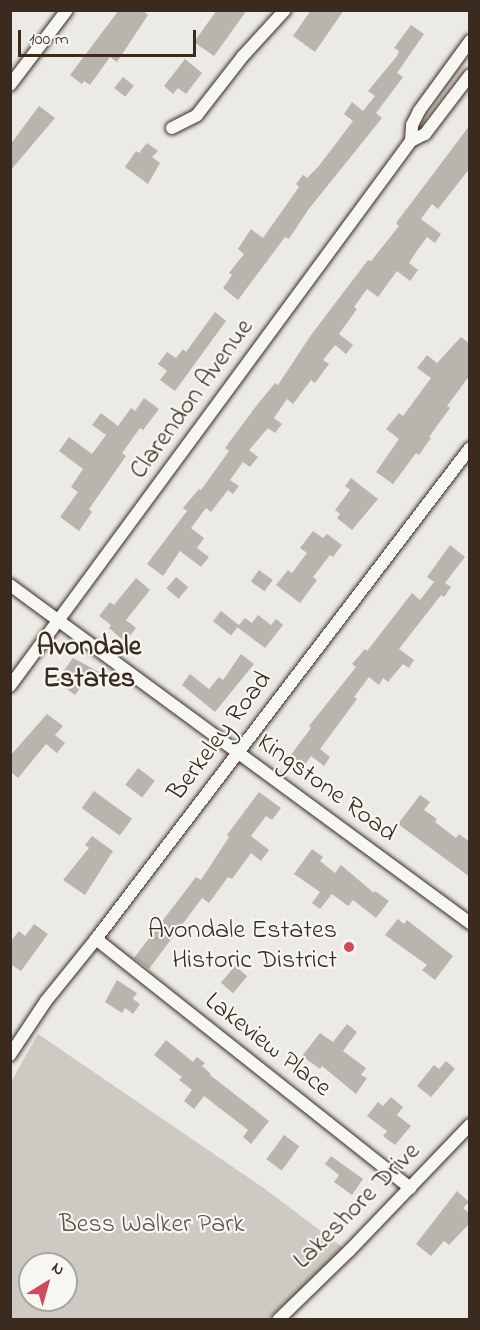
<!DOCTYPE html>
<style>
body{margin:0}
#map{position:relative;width:480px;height:1330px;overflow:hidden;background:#ebeae5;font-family:"Indie Flower",sans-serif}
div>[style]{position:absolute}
.green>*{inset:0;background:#cdcac4}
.building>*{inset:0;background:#bab4ae;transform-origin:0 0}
.roads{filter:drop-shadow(0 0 2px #3b2a1e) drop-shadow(0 0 2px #3b2a1e)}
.minor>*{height:12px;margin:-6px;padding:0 6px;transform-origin:6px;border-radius:6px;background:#f6f6f2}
.dots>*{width:16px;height:16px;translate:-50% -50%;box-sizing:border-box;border:3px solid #f6f6f2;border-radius:50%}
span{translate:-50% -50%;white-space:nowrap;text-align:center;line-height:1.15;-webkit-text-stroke:4.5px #f6f6f2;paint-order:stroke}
.street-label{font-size:26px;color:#3b2a1e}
.poi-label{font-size:26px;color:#3b2a1e}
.right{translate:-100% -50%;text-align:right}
.park-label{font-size:26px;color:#605248}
.quarter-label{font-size:28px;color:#3b2a1e;font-weight:700}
.frame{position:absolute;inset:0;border:12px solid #3b2a1e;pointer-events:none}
.north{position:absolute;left:18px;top:1252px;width:60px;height:60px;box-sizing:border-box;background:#f6f6f2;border:2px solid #aba49d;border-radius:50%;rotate:37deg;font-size:16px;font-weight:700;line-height:24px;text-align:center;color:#3b2a1e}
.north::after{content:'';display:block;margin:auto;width:21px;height:27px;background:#d1495b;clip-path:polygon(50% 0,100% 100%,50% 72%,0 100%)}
.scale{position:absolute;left:18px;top:30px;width:178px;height:27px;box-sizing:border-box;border:3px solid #3b2a1e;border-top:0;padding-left:8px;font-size:18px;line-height:21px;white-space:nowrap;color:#3b2a1e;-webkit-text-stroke:4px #f6f6f2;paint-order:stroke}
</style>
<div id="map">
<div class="green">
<div style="clip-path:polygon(evenodd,38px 1034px,265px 1189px,346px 1250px,267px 1319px,11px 1320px,11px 1082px,38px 1034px,30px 1264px,66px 1264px,66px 1300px,30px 1300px,30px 1264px)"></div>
</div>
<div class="building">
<div style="clip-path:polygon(119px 10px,142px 10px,148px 15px,117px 62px,110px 57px,90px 85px,84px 81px,82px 84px,70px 75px)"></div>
<div style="clip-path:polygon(217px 10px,247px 10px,214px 56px,194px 42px)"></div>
<div style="clip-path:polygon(311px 10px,344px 10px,315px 52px,293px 36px)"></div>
<div style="clip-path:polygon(411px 25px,424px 34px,397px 73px,403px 77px,376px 113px,382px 118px,308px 210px,289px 239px,285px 237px,238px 300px,223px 288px,232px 275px,229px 273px,244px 254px,238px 249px,251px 229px,263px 238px,299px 187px,296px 184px,303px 175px,307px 178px,318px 167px,353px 121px,344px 114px,352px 102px,363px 111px,375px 96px,368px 91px,397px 56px,399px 51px,394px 48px)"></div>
<div style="clip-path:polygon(185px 59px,202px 73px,186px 94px,178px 88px,173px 94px,164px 86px)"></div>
<div style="left:123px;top:77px;width:14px;height:14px;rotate:39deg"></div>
<div style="clip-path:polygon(39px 106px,55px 118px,10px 171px,10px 145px)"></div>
<div style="clip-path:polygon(470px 125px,470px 168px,438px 209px,432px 204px,421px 219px,441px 234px,435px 243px,427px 237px,416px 252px,409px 263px,418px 270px,410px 281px,397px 271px,378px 297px,367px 289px,354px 307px,357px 309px,339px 334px,353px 345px,346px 354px,335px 345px,323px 360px,329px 364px,315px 383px,311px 380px,293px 404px,287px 399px,274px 418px,282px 424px,275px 433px,268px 428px,249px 450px,258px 457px,250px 467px,243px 462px,230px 480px,239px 486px,233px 494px,228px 490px,211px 512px,206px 508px,191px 528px,204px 538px,197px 548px,209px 557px,201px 567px,180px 551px,163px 576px,147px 564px,187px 511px,183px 508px,199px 489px,201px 490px,229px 451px,225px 448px,257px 405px,275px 383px,278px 385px,311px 335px,368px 260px,371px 261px,399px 226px,396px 223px)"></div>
<div style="clip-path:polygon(147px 143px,158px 151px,152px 157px,160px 163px,148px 184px,125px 167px,136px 151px,139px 153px)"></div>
<div style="clip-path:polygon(215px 312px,226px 321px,175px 391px,160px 380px,167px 371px,158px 364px,167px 352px,176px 358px,183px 349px,186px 352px)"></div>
<div style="clip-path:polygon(461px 337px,470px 344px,470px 375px,447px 406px,450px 408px,429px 437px,431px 438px,419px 455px,416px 453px,393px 484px,376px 472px,399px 439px,386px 429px,399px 413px,403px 416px,431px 378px,417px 368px,427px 355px,437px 363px)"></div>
<div style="clip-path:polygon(144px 398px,159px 409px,143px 430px,140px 428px,122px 453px,126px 456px,89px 509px,92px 512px,79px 531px,60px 517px,78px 492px,71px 487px,83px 469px,59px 451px,69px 437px,92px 454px,106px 435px,92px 425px,101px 413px,118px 426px,131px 408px,135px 411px)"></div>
<div style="clip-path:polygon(351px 478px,378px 499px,352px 530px,337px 518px,340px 514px,335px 510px,350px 490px,345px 486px)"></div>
<div style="clip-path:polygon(313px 531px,323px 538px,327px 534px,342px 545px,333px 557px,330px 555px,313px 577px,317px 580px,300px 603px,276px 585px,288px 570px,292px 573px,307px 553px,300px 548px)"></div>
<div style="clip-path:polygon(450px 545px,465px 557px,445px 583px,451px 587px,444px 597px,441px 595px,399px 649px,414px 660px,409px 668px,403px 664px,388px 682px,383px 678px,379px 685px,369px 677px,354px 697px,357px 699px,320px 749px,330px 757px,324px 766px,311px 756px,301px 770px,287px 760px,311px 728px,309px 726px,356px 667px,352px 664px,365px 649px,367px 651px,412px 593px,420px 600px,434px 582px,427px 577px)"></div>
<div style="left:259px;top:570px;width:17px;height:14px;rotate:36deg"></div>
<div style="left:176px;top:577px;width:16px;height:15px;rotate:40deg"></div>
<div style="clip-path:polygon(136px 578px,150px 590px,126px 620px,136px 628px,125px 642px,109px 628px,111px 625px,99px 616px,110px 602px,114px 605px)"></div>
<div style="left:221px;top:611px;width:23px;height:13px;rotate:38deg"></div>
<div style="clip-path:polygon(258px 615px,271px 625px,276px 619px,283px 625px,265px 648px,237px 627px,245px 618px,252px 623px)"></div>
<div style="clip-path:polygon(241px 654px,254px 664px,215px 712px,182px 685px,190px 674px,209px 689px,219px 677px,223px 680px)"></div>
<div style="clip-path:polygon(73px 658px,101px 673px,94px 683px,87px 678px,75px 695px,56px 681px)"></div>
<div style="clip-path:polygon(47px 714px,63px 726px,55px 735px,65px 743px,57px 753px,46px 744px,18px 778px,10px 771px,10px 756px)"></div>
<div style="left:138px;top:768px;width:21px;height:21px;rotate:37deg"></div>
<div style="left:94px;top:791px;width:47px;height:21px;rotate:36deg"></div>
<div style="clip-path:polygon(259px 792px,281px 808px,272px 820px,266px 816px,251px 836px,269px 850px,261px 861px,251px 853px,232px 879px,228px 877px,209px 903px,202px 898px,149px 969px,134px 958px,196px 877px,201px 880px,229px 837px,227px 835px)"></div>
<div style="clip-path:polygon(420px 795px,430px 802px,424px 810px,437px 819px,435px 822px,456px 838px,459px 834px,470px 842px,470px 877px,398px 824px)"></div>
<div style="clip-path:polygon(92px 836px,113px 851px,85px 895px,63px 880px,89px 848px,85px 845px)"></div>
<div style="clip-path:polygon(312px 849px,323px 857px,320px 861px,335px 873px,341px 865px,374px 893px,375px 891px,389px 901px,376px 918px,353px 900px,348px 906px,332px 894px,320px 909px,312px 903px,320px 892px,294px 874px)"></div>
<div style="clip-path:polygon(398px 919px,404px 924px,407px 920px,453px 956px,435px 980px,422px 970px,427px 965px,385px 935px)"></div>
<div style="clip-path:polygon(34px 924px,48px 934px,21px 971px,10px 964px,10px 942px,19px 931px,25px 936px)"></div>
<div style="left:235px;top:966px;width:16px;height:22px;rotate:40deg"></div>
<div style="clip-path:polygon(117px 980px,137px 993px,133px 999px,140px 1004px,133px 1014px,125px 1008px,122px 1013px,105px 1002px)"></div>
<div style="clip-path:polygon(347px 1024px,357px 1032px,343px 1051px,366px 1068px,361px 1075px,367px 1078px,356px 1094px,322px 1066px,320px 1069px,302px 1056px,320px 1033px,333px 1042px)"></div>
<div style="clip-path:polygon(166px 1040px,193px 1062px,197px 1057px,205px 1063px,202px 1066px,211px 1074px,210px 1075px,269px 1121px,251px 1144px,243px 1137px,248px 1130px,204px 1096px,194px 1109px,184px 1101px,192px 1090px,179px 1080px,182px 1077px,154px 1055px)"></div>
<div style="clip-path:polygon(446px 1061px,455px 1069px,431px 1097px,417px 1086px,434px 1065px,439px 1069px)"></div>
<div style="clip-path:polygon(391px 1097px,403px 1107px,397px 1115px,411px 1126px,395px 1145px,383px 1136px,387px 1131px,367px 1116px,378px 1102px,383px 1106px)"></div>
<div style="left:284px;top:1135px;width:19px;height:30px;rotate:36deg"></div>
<div style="clip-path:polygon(331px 1156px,363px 1179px,352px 1195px,334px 1182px,339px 1175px,325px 1164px)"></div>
<div style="clip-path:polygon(457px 1191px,469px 1202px,463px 1208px,470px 1214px,470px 1223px,449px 1245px,444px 1241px,431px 1256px,416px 1244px)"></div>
</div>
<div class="roads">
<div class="minor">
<div style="left:10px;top:85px;width:94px;rotate:-52.8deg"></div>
<div style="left:172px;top:128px;width:28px;rotate:-27deg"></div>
<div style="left:197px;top:115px;width:75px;rotate:-52.1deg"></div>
<div style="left:243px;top:56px;width:62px;rotate:-47.6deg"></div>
<div style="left:411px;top:141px;width:16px;rotate:-86deg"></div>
<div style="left:412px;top:125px;width:16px;rotate:-63deg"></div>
<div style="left:419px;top:111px;width:87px;rotate:-53.9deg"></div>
<div style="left:10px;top:585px;width:571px;rotate:36.31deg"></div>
<div style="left:10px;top:686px;width:677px;rotate:-53.66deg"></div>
<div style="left:411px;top:141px;width:16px;rotate:-27deg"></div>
<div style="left:425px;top:134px;width:74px;rotate:-52.7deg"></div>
<div style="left:96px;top:939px;width:401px;rotate:38.4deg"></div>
<div style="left:10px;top:1055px;width:65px;rotate:-56.3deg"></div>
<div style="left:46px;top:1001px;width:80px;rotate:-51.1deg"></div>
<div style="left:96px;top:939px;width:617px;rotate:-52.7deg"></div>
<div style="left:278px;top:1320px;width:99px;rotate:-44.2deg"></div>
<div style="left:349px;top:1251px;width:175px;rotate:-46.2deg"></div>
</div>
</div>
<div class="dots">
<div style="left:349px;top:947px;background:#d1495b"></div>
</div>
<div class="street-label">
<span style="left:193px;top:400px;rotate:-54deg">Clarendon Avenue</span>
<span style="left:221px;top:737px;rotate:-53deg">Berkeley Road</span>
<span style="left:326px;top:789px;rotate:36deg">Kingstone Road</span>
<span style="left:267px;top:1046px;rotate:38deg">Lakeview Place</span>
<span style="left:358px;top:1207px;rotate:-45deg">Lakeshore Drive</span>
</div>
<div class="poi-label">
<span class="right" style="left:337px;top:947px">Avondale Estates<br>Historic District</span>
</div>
<div class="park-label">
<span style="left:152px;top:1226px">Bess Walker Park</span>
</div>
<div class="quarter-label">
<span style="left:89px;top:664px">Avondale<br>Estates</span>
</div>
<div class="frame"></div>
<div class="north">N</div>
<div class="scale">100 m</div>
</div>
